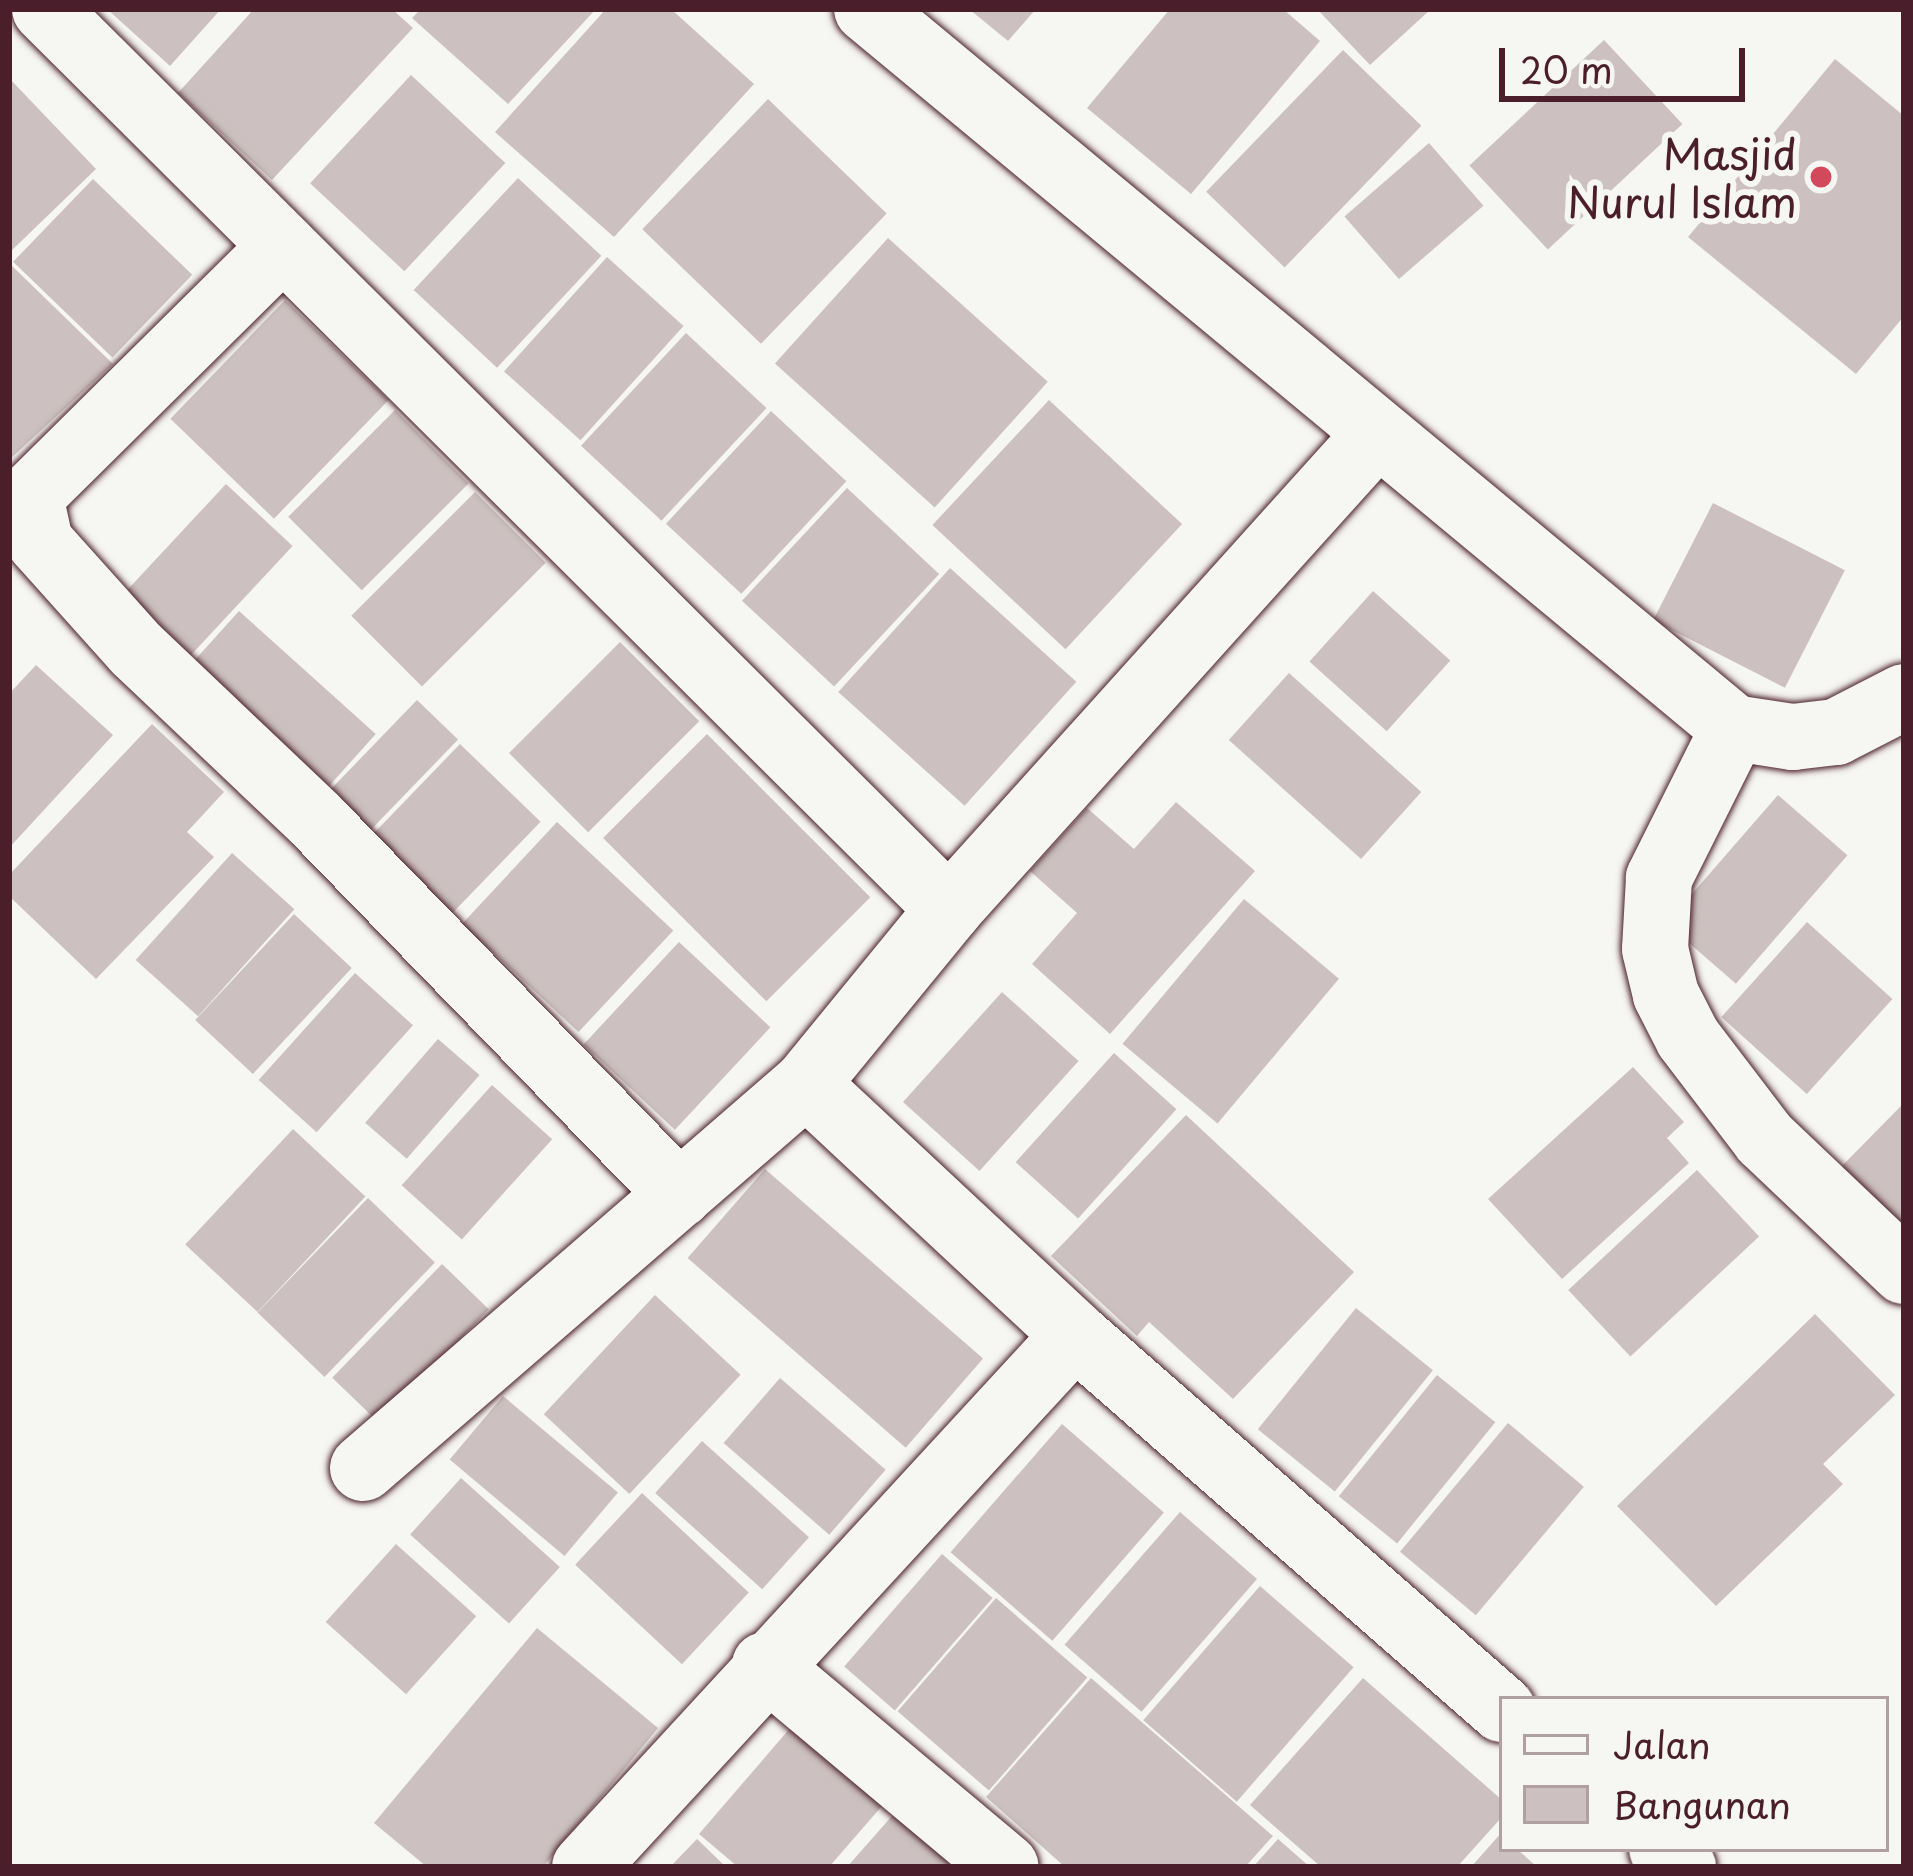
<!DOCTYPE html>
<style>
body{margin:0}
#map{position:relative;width:1913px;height:1876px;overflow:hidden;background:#f6f6f2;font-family:"Playpen Sans",sans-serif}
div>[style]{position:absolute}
.building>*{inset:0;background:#ccc1c0;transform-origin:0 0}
.roads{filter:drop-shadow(0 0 3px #4a1f2b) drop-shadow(0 0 3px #4a1f2b)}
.minor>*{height:66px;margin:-33px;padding:0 33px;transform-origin:33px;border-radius:33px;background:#f6f6f2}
.tertiary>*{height:66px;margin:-33px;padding:0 33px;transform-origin:33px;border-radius:33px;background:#f6f6f2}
.dots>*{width:33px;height:33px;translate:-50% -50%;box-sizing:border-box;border:6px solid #f6f6f2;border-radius:50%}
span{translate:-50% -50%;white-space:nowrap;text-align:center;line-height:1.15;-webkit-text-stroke:12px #f6f6f2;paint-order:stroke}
.poi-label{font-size:42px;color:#4a1f2b}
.right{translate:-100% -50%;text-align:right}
.frame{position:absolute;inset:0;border:12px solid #4a1f2b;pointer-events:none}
.legend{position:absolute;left:1499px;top:1696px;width:390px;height:156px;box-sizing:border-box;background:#f6f6f2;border:3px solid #b1a0a2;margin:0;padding:15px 21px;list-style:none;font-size:36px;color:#4a1f2b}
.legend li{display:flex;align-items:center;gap:24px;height:60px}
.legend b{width:60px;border:3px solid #b1a0a2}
.scale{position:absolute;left:1499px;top:48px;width:246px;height:54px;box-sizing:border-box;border:6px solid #4a1f2b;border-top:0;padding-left:15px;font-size:36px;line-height:42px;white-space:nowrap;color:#4a1f2b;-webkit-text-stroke:9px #f6f6f2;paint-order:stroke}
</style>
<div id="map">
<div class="building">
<div style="clip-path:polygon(107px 9px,221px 9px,170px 66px)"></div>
<div style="clip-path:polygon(254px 9px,392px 9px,413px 28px,272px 180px,178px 93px)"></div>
<div style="clip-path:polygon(421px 9px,596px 9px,508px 104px,412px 18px)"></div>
<div style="clip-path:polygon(606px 9px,671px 9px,754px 84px,614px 237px,495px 132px)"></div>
<div style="clip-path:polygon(969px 9px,1036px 9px,1008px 41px)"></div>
<div style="clip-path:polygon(1170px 9px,1283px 9px,1320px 41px,1191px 194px,1087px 108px)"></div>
<div style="clip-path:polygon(1317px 9px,1431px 9px,1370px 65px)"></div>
<div style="left:1604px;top:40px;width:115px;height:184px;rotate:47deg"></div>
<div style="left:1343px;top:50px;width:109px;height:197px;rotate:44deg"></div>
<div style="clip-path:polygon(1835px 59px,1904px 116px,1904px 316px,1856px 374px,1688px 237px)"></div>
<div style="left:411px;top:75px;width:129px;height:148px;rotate:43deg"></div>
<div style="clip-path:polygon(9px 78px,96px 169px,9px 253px)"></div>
<div style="left:768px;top:99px;width:165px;height:181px;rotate:44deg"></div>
<div style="left:1429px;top:143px;width:83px;height:112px;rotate:49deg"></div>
<div style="left:518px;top:178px;width:114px;height:153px;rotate:43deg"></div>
<div style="left:93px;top:179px;width:138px;height:115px;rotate:44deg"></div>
<div style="left:888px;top:238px;width:215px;height:169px;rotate:42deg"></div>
<div style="left:607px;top:257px;width:103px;height:154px;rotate:42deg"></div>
<div style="clip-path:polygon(9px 263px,113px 364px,9px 460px)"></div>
<div style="left:285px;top:300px;width:144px;height:165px;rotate:44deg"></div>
<div style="left:686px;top:333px;width:110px;height:154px;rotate:43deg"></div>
<div style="left:1049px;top:400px;width:182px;height:171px;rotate:43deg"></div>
<div style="left:395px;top:410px;width:104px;height:151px;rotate:45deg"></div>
<div style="left:771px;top:411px;width:103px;height:154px;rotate:43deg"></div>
<div style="left:226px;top:484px;width:91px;height:154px;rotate:43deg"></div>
<div style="left:847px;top:488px;width:126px;height:154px;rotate:43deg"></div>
<div style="left:475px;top:492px;width:100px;height:175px;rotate:45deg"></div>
<div style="left:1713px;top:503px;width:148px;height:132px;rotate:27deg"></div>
<div style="left:950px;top:568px;width:170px;height:167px;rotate:42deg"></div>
<div style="left:1373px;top:591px;width:104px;height:95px;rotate:42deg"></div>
<div style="left:239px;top:611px;width:184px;height:70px;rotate:42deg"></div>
<div style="left:620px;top:642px;width:112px;height:157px;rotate:45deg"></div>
<div style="clip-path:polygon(36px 665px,113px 735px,9px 848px,9px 694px)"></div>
<div style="left:1289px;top:673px;width:178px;height:90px;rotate:42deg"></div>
<div style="left:417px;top:700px;width:57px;height:139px;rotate:44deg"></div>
<div style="clip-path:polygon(152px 724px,224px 792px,187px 832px,214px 857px,96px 979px,9px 896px,9px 875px)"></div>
<div style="left:707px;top:734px;width:231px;height:147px;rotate:45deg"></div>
<div style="left:460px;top:744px;width:112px;height:139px;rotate:44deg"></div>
<div style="left:1778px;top:795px;width:92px;height:170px;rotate:41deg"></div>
<div style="clip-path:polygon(1176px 802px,1255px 871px,1110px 1034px,1032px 964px,1077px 913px,1030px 871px,1087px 808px,1134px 849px)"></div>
<div style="left:557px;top:822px;width:159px;height:139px;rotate:43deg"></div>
<div style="left:232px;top:853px;width:84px;height:144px;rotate:42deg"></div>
<div style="left:1244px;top:899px;width:124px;height:189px;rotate:40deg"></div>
<div style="left:294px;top:914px;width:79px;height:145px;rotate:43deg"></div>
<div style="left:1807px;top:922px;width:115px;height:128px;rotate:42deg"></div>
<div style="left:679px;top:942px;width:125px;height:140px;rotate:43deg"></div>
<div style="left:355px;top:973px;width:78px;height:144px;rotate:42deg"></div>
<div style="left:1002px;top:992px;width:103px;height:148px;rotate:42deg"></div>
<div style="left:438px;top:1039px;width:55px;height:111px;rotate:41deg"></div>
<div style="left:1114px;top:1053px;width:84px;height:147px;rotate:42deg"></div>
<div style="clip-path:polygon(1633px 1067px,1684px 1122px,1667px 1138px,1689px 1163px,1562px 1279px,1488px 1199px)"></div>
<div style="left:492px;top:1085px;width:81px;height:135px;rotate:42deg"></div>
<div style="clip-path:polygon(1901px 1106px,1904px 1109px,1904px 1235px,1835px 1173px)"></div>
<div style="clip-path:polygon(1186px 1115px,1354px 1272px,1233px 1399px,1149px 1322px,1137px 1336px,1051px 1256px)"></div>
<div style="left:293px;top:1129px;width:99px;height:158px;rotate:43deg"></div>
<div style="left:765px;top:1169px;width:289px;height:118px;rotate:41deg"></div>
<div style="left:1697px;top:1170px;width:91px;height:176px;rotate:47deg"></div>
<div style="left:368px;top:1198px;width:93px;height:159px;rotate:44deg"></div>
<div style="left:442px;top:1264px;width:65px;height:158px;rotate:44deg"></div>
<div style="left:655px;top:1295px;width:117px;height:163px;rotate:43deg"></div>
<div style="left:1356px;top:1308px;width:99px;height:156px;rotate:39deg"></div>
<div style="clip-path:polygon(1815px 1314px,1895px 1395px,1823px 1464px,1843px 1484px,1716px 1606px,1617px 1506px)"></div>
<div style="left:1437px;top:1375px;width:75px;height:156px;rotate:39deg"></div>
<div style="left:780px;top:1378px;width:140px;height:86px;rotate:41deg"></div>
<div style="left:503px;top:1396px;width:150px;height:83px;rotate:40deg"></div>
<div style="left:1508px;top:1423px;width:99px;height:168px;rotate:40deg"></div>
<div style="left:1062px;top:1424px;width:135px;height:170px;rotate:41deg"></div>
<div style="left:702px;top:1441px;width:144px;height:70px;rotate:42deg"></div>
<div style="left:461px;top:1478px;width:133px;height:76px;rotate:42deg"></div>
<div style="left:642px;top:1493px;width:146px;height:98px;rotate:43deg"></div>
<div style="left:1180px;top:1512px;width:102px;height:176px;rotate:41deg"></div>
<div style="left:396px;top:1544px;width:108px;height:105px;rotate:42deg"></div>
<div style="left:942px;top:1554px;width:67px;height:149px;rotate:41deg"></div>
<div style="left:1260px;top:1586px;width:124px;height:178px;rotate:41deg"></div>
<div style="left:996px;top:1598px;width:121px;height:150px;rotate:41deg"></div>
<div style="clip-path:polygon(537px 1628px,658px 1728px,543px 1867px,427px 1867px,374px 1823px)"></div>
<div style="clip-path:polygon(1091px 1678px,1273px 1836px,1245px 1867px,1065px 1867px,986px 1797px)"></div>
<div style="clip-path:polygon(1363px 1678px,1502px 1800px,1502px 1817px,1457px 1867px,1321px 1867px,1250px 1805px)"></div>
<div style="clip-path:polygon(803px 1713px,895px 1791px,829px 1867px,738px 1867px,699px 1834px)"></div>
<div style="clip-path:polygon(907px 1799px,986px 1867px,847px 1867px)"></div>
<div style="clip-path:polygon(1502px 1832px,1502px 1849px,1517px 1849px,1537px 1867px,1471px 1867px)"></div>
<div style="clip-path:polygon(697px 1839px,726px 1867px,670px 1867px)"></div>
<div style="clip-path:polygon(1278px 1839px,1310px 1867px,1253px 1867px)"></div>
</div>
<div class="roads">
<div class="minor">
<div style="left:45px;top:9px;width:1276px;rotate:44.87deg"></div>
<div style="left:283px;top:246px;width:356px;rotate:135.3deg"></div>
<div style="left:30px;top:496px;width:47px;rotate:77.7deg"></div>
<div style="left:40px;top:542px;width:145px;rotate:48.1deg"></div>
<div style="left:137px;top:650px;width:245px;rotate:43.5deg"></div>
<div style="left:315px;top:819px;width:523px;rotate:45.85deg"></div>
<div style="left:1734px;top:728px;width:60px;rotate:8.7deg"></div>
<div style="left:1793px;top:737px;width:43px;rotate:-6.6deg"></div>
<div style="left:1836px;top:732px;width:76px;rotate:-27.2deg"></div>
<div style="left:806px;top:1084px;width:368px;rotate:43deg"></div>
<div style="left:1075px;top:1335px;width:568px;rotate:41.21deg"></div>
<div style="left:363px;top:1468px;width:586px;rotate:-40.92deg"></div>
<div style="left:806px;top:1084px;width:226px;rotate:-50.7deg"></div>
<div style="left:949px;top:909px;width:637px;rotate:-47.99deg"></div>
<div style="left:765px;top:1665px;width:314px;rotate:40deg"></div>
<div style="left:1662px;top:1849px;width:28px;rotate:41deg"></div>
<div style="left:585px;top:1867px;width:723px;rotate:-47.35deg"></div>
</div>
<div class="tertiary">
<div style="left:867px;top:9px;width:1126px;rotate:39.67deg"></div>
<div style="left:1734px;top:728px;width:168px;rotate:116.6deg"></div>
<div style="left:1659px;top:878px;width:71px;rotate:93.2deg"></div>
<div style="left:1655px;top:949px;width:47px;rotate:76.6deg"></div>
<div style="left:1666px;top:995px;width:48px;rotate:62.9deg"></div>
<div style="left:1688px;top:1038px;width:127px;rotate:52.7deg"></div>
<div style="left:1765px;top:1139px;width:192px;rotate:43.5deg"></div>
</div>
</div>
<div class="dots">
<div style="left:1821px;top:177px;background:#d1495b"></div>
</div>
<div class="poi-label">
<span class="right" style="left:1797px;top:177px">Masjid<br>Nurul Islam</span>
</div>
<div class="frame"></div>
<ul class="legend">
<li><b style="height:15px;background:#f6f6f2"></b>Jalan</li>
<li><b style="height:33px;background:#ccc1c0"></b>Bangunan</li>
</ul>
<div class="scale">20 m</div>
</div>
